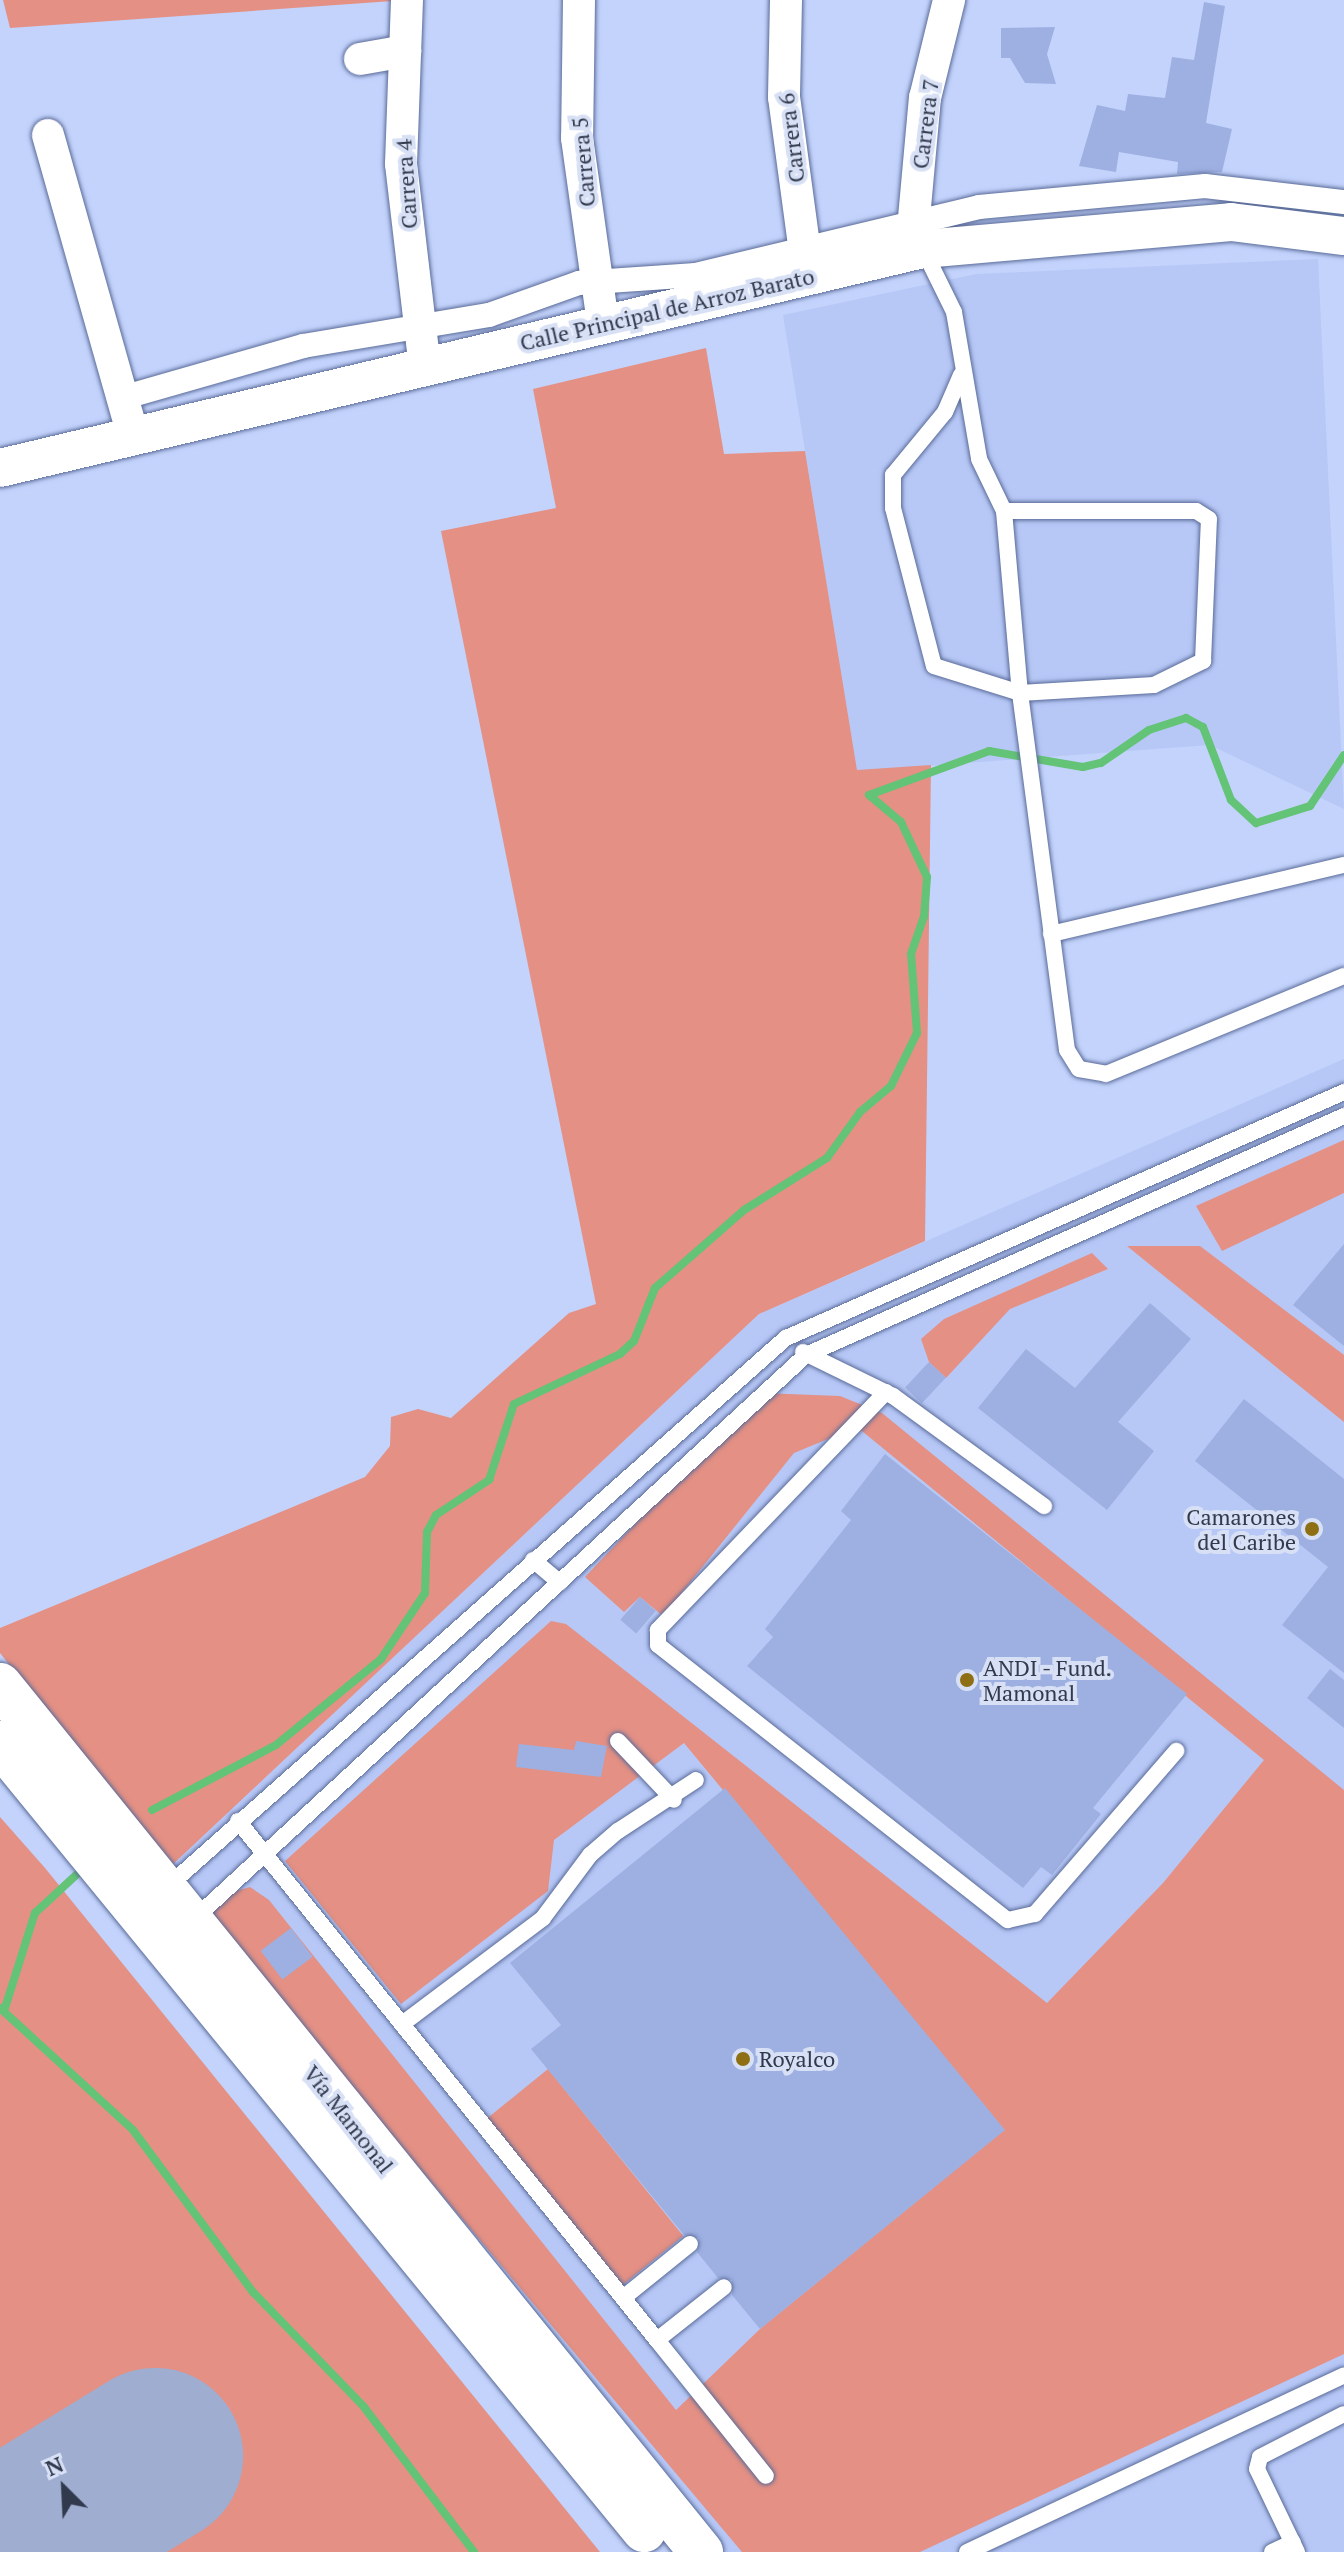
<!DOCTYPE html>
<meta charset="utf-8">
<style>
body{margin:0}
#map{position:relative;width:1344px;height:2552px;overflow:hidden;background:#c3d3fc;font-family:"PT Serif",serif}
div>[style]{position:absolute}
.built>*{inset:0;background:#b7c8f7}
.green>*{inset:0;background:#e49084;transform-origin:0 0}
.stream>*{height:8px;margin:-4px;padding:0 4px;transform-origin:4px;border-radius:4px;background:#63c376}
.runway>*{height:176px;margin:-88px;padding:0 88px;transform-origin:88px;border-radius:88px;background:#9fadd0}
.building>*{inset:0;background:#9eb0e2;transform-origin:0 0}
.roads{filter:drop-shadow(0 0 2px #5a6b98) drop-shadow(0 0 2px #5a6b98)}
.service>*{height:16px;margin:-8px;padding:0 8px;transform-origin:8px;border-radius:8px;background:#fff}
.pedestrian>*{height:24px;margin:-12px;padding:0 12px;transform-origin:12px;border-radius:12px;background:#fff}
.minor>*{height:32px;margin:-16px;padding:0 16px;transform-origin:16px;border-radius:16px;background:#fff}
.tertiary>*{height:38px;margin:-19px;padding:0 19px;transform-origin:19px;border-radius:19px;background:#fff}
.primary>*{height:44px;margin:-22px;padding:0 22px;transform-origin:22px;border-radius:22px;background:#fff}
.dots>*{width:22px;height:22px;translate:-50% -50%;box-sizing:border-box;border:4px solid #d8e0f5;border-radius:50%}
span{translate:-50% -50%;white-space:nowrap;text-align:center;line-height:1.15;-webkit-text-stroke:8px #d8e0f5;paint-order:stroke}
.street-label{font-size:22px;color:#31394d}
.poi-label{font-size:22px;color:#31394d}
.right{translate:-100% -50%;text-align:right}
.left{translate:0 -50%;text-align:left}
.north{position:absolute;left:24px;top:2448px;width:80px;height:80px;-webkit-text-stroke:6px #d8e0f5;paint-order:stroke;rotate:336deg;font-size:22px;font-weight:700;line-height:32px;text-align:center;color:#31394d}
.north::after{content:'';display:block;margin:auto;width:28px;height:36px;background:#31394d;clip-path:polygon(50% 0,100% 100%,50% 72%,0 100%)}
</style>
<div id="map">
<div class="built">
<div style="clip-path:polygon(1318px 259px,1344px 809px,1210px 745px,857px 771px,783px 315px,976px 274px)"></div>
<div style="clip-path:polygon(1344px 1059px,1344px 2552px,727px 2552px,170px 1867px,759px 1314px)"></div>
</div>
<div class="green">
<div style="clip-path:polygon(3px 0,407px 0,10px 28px)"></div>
<div style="clip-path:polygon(706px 348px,724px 454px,805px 451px,857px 770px,931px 765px,925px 1241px,759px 1314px,170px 1867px,0 1653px,0 1628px,365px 1477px,390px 1446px,391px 1417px,418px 1409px,451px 1418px,569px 1313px,596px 1304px,441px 531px,556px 508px,533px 389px)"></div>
<div style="clip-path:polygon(1344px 1140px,1344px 1193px,1222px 1251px,1196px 1206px)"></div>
<div style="clip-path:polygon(1127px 1246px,1200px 1246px,1344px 1355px,1344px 1422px)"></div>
<div style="clip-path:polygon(1092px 1253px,1108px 1269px,1010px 1309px,946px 1378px,929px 1362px,921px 1339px,944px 1319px)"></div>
<div style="clip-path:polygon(759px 1393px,840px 1396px,882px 1413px,1344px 1790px,1344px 2354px,920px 2552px,742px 2552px,209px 1918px,222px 1895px,250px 1887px,269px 1900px,676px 2410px,760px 2329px,1004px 2130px,684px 1743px,554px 1840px,548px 1891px,401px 2004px,285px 1861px,551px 1621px,566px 1624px,1047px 2003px,1163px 1883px,1264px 1760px,857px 1427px,794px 1453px,663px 1616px,640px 1597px,624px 1612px,585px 1577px)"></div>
<div style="clip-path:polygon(0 1817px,45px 1868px,600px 2552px,13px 2552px,0 2536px)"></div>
<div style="left:548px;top:2069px;width:215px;height:79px;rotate:51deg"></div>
</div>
<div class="stream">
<div style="left:152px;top:1810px;width:140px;rotate:-27.7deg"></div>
<div style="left:276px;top:1745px;width:136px;rotate:-39.3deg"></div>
<div style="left:381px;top:1659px;width:79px;rotate:-56.3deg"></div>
<div style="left:425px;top:1593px;width:61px;rotate:-88.1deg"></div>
<div style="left:427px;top:1532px;width:19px;rotate:-62deg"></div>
<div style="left:436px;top:1515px;width:64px;rotate:-33.4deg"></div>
<div style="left:489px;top:1480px;width:80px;rotate:-71.8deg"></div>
<div style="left:514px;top:1404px;width:117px;rotate:-25.3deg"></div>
<div style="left:620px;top:1354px;width:19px;rotate:-43deg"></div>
<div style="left:634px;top:1341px;width:57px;rotate:-68.4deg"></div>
<div style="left:655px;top:1288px;width:118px;rotate:-41.2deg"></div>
<div style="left:744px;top:1210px;width:98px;rotate:-32.1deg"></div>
<div style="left:827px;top:1158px;width:57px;rotate:-54.3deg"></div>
<div style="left:860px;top:1112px;width:40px;rotate:-40deg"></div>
<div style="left:891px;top:1086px;width:59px;rotate:-63.9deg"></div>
<div style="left:917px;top:1033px;width:79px;rotate:-94.3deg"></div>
<div style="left:911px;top:954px;width:39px;rotate:-71deg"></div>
<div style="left:924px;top:917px;width:40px;rotate:-85.7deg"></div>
<div style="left:927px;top:877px;width:61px;rotate:-115.3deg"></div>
<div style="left:901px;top:822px;width:42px;rotate:-139.8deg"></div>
<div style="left:869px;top:795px;width:128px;rotate:-20.1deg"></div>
<div style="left:989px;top:751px;width:95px;rotate:9.7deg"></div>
<div style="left:1083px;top:767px;width:18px;rotate:-13deg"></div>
<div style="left:1101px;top:763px;width:58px;rotate:-34.5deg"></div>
<div style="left:1149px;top:730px;width:39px;rotate:-18deg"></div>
<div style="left:1186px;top:718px;width:19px;rotate:28deg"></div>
<div style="left:1203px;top:727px;width:78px;rotate:69deg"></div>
<div style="left:1231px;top:800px;width:34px;rotate:43deg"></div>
<div style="left:1256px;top:823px;width:57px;rotate:-17.5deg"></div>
<div style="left:1310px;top:806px;width:61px;rotate:-56.3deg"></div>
<div style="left:0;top:2008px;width:180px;rotate:42.5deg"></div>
<div style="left:133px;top:2130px;width:202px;rotate:53.5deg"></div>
<div style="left:253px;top:2292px;width:160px;rotate:46deg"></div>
<div style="left:364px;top:2407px;width:182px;rotate:52.8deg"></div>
<div style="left:5px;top:2008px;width:100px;rotate:-72.5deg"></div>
<div style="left:35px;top:1913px;width:56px;rotate:-42.8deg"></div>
</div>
<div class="runway">
<div style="left:0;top:2551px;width:182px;rotate:-31.5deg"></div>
</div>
<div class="building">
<div style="clip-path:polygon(1204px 2px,1225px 6px,1206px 123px,1232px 129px,1222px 172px,1177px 174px,1178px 162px,1119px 152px,1116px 172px,1079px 166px,1097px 105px,1125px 111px,1128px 94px,1165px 98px,1172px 57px,1194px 60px)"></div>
<div style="clip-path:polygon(1055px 27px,1047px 54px,1056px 84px,1025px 83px,1010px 58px,1001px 58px,1001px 28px)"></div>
<div style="clip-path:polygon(1344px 1244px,1344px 1346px,1293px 1305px)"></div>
<div style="clip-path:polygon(1150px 1303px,1191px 1339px,1118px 1422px,1154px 1451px,1107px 1510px,978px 1408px,1026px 1349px,1075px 1388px)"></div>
<div style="left:929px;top:1362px;width:23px;height:35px;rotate:43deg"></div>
<div style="clip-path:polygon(1244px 1399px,1344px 1479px,1344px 1673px,1282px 1625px,1328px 1567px,1195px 1461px)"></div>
<div style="clip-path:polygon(885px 1454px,1187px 1694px,1093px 1808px,1101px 1814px,1052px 1875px,1041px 1867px,1023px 1888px,747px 1666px,773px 1637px,765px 1629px,851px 1520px,841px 1511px)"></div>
<div style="left:640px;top:1597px;width:21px;height:30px;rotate:41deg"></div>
<div style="clip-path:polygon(1330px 1669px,1344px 1680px,1344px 1728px,1307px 1698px)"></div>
<div style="clip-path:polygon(576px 1741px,607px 1746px,601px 1777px,516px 1767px,519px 1744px,574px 1750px)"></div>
<div style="clip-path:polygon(725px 1788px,1005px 2130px,760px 2329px,732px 2295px,732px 2280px,718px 2278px,697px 2252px,699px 2238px,684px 2235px,531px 2049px,561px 2025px,510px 1963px)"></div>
<div style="left:291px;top:1928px;width:36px;height:38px;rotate:53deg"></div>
</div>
<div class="roads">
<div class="service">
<div style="left:924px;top:251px;width:68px;rotate:63.8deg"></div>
<div style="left:954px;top:312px;width:149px;rotate:80.3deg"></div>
<div style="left:979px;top:459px;width:58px;rotate:64.3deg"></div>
<div style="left:1004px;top:511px;width:183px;rotate:85deg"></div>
<div style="left:1020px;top:693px;width:360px;rotate:82.5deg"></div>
<div style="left:1067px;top:1050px;width:22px;rotate:58deg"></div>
<div style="left:1079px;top:1069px;width:27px;rotate:10deg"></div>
<div style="left:1106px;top:1074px;width:257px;rotate:-22.4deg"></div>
<div style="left:961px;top:375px;width:40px;rotate:113.4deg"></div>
<div style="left:945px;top:412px;width:82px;rotate:129.5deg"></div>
<div style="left:893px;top:475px;width:33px;rotate:90deg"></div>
<div style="left:893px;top:508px;width:163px;rotate:75.5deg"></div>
<div style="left:934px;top:666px;width:90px;rotate:17.4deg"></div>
<div style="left:1020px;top:693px;width:134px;rotate:-3.4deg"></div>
<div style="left:1154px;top:685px;width:55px;rotate:-26.1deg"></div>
<div style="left:1203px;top:661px;width:142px;rotate:-87.6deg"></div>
<div style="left:1209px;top:519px;width:15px;rotate:-148deg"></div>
<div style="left:1196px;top:511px;width:192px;rotate:180deg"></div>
<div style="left:1051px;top:934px;width:301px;rotate:-13.3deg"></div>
<div style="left:803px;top:1352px;width:100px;rotate:26.1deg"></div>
<div style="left:893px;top:1396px;width:187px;rotate:36.1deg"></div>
<div style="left:886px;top:1392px;width:330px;rotate:133.8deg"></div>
<div style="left:658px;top:1630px;width:15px;rotate:90deg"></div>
<div style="left:658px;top:1645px;width:445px;rotate:38.2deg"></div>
<div style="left:1008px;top:1920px;width:28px;rotate:-13deg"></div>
<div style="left:1035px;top:1914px;width:216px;rotate:-49.1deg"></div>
<div style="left:533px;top:1560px;width:35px;rotate:40deg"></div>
<div style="left:618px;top:1741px;width:81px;rotate:46.5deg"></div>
<div style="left:238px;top:1821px;width:667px;rotate:51.09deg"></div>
<div style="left:657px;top:2340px;width:85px;rotate:-38.3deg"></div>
<div style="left:166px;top:1888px;width:829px;rotate:-41.58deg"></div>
<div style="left:786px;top:1338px;width:610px;rotate:-23.79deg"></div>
<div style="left:193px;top:1920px;width:834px;rotate:-42.67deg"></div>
<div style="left:806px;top:1355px;width:589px;rotate:-23.95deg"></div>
<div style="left:402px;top:2024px;width:176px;rotate:-36.9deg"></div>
<div style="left:543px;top:1918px;width:79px;rotate:-53.3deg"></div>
<div style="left:590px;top:1855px;width:37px;rotate:-41deg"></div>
<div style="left:618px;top:1831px;width:93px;rotate:-33.2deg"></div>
<div style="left:623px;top:2298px;width:86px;rotate:-38.9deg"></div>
<div style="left:657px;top:2340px;width:174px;rotate:51.3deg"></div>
<div style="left:967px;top:2552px;width:416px;rotate:-25.1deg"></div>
<div style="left:1272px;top:2552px;width:23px;rotate:-25deg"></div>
<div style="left:1297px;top:2552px;width:92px;rotate:-115.7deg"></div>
<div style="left:1257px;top:2469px;width:12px;rotate:-76deg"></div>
<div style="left:1260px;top:2457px;width:94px;rotate:-27.1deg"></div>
</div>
<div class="pedestrian">
<div style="left:122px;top:398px;width:188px;rotate:-16deg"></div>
<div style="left:303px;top:346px;width:189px;rotate:-9.5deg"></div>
<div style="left:489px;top:315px;width:96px;rotate:-19.6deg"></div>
<div style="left:579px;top:283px;width:117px;rotate:-3.9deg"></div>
<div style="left:696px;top:275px;width:291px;rotate:-13.5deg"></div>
<div style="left:979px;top:207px;width:227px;rotate:-5.3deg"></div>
<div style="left:1205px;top:186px;width:140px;rotate:6.6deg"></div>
</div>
<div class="minor">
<div style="left:407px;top:0;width:164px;rotate:92.1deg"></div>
<div style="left:401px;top:164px;width:204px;rotate:83.3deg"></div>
<div style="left:579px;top:0;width:138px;rotate:90.8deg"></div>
<div style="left:577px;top:138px;width:188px;rotate:82deg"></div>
<div style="left:786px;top:0;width:97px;rotate:91.2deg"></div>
<div style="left:784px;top:97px;width:180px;rotate:82.3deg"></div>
<div style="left:360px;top:59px;width:46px;rotate:-10.1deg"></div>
<div style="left:48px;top:135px;width:316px;rotate:74.2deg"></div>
<div style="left:923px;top:249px;width:32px;rotate:-106deg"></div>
<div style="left:914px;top:218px;width:121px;rotate:-84.8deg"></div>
<div style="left:925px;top:98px;width:101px;rotate:-76.2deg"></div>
</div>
<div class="tertiary">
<div style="left:0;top:468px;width:949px;rotate:-13.35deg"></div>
<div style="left:923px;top:249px;width:309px;rotate:-5deg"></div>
<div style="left:1231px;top:222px;width:114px;rotate:7.1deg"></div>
</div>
<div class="primary">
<div style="left:0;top:1685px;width:1115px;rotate:51.04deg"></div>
<div style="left:0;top:1743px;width:1017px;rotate:50.71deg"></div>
</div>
</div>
<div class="dots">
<div style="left:1312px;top:1529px;background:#8e6f13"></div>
<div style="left:967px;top:1680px;background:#8e6f13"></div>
<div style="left:743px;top:2059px;background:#8e6f13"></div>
</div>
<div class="street-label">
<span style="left:925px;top:124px;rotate:-83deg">Carrera 7</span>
<span style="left:791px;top:138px;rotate:-97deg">Carrera 6</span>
<span style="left:583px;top:162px;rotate:-95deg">Carrera 5</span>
<span style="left:406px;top:184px;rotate:-94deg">Carrera 4</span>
<span style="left:667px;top:309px;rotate:-13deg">Calle Principal de Arroz Barato</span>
<span style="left:349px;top:2119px;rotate:52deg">Vía Mamonal</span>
</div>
<div class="poi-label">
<span class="right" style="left:1296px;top:1529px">Camarones<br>del Caribe</span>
<span class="left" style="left:983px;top:1680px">ANDI - Fund.<br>Mamonal</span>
<span class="left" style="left:759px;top:2059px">Royalco</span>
</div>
<div class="north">N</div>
</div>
